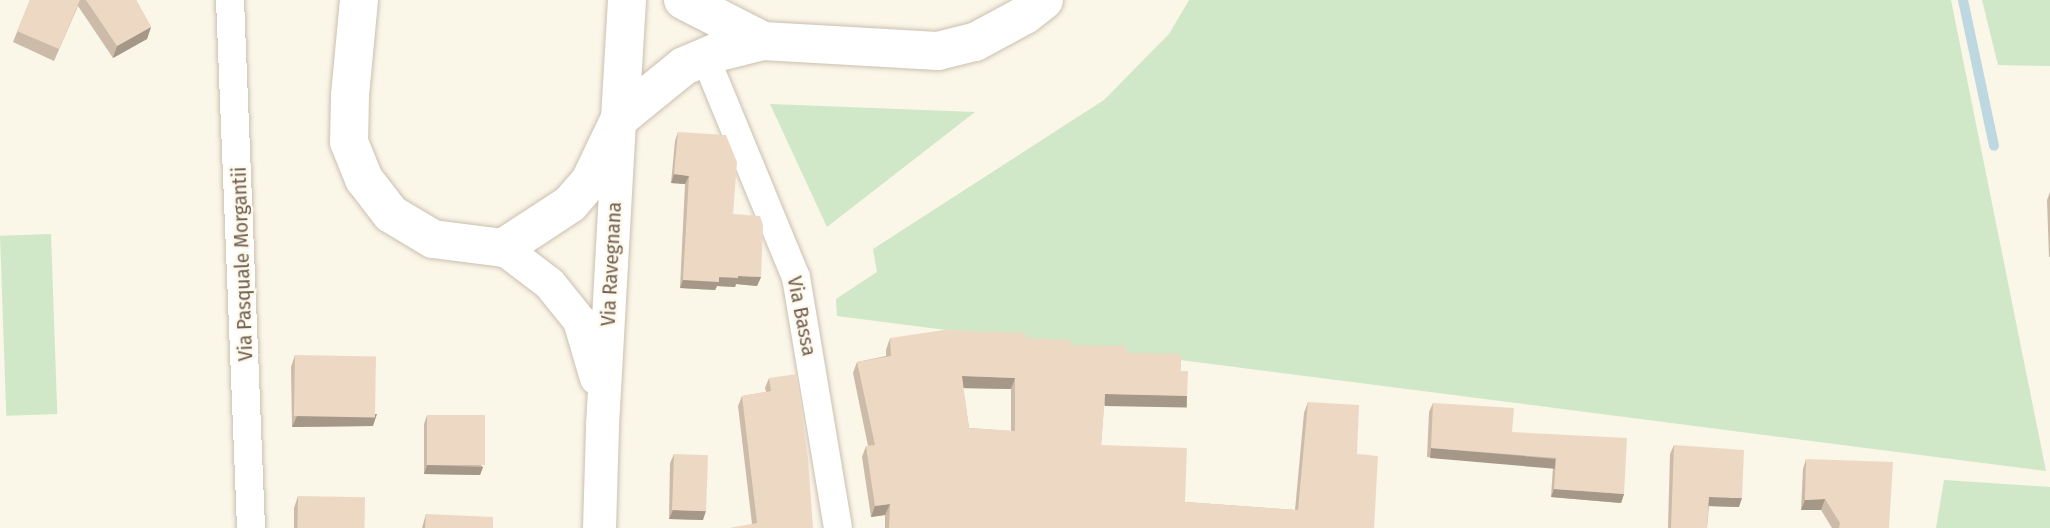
<!DOCTYPE html>
<style>
body{margin:0}
#map{position:relative;width:2050px;height:528px;overflow:hidden;background:#faf6e8;font-family:"Fira Sans Condensed",sans-serif}
div>[style]{position:absolute}
.green>*{inset:0;background:#d0e7c8;transform-origin:0 0}
.stream>*{height:10px;margin:-5px;padding:0 5px;transform-origin:5px;border-radius:5px;background:#bed8e2}
.roads{filter:drop-shadow(0 0 2px #cbbfaf) drop-shadow(0 0 2px #cbbfaf)}
.minor>*{height:28px;margin:-14px;padding:0 14px;transform-origin:14px;border-radius:14px;background:#fff}
.tertiary>*{height:33px;margin:-16.5px;padding:0 16.5px;transform-origin:16.5px;border-radius:16.5px;background:#fff}
.secondary>*{height:38px;margin:-19px;padding:0 19px;transform-origin:19px;border-radius:19px;background:#fff}
.wall>*{inset:0;background:#ccbba8}
.shaded-wall>*{inset:0;background:#a69888;transform-origin:0 0}
.building>*{inset:0;background:#edd9c3;transform-origin:0 0}
span{translate:-50% -50%;white-space:nowrap;text-align:center;line-height:1.15;-webkit-text-stroke:5px #fdf9ee;paint-order:stroke}
.street-label{font-size:21px;color:#72604f}
</style>
<div id="map">
<div class="green">
<div style="clip-path:polygon(1189px 0,1951px 0,2046px 471px,837px 316px,836px 299px,877px 272px,873px 249px,1104px 100px,1169px 34px)"></div>
<div style="clip-path:polygon(1982px 0,2050px 0,2050px 66px,1998px 65px)"></div>
<div style="clip-path:polygon(770px 104px,975px 112px,827px 227px)"></div>
<div style="left:51px;top:234px;width:180px;height:51px;rotate:88deg"></div>
<div style="clip-path:polygon(1944px 480px,2050px 487px,2050px 528px,1936px 528px)"></div>
</div>
<div class="stream">
<div style="left:1963px;top:0;width:149px;rotate:78deg"></div>
</div>
<div class="roads">
<div class="minor">
<div style="left:230px;top:0;width:528px;rotate:87.72deg"></div>
<div style="left:713px;top:76px;width:217px;rotate:67.6deg"></div>
<div style="left:796px;top:277px;width:254px;rotate:80.5deg"></div>
</div>
<div class="tertiary">
<div style="left:503px;top:248px;width:58px;rotate:37.3deg"></div>
<div style="left:549px;top:283px;width:48px;rotate:51deg"></div>
<div style="left:579px;top:320px;width:60px;rotate:73.7deg"></div>
<div style="left:599px;top:528px;width:103px;rotate:-88.3deg"></div>
<div style="left:602px;top:425px;width:300px;rotate:-86.8deg"></div>
</div>
<div class="secondary">
<div style="left:359px;top:0;width:96px;rotate:95.4deg"></div>
<div style="left:350px;top:96px;width:46px;rotate:91.2deg"></div>
<div style="left:349px;top:142px;width:40px;rotate:68deg"></div>
<div style="left:364px;top:179px;width:44px;rotate:52.4deg"></div>
<div style="left:391px;top:214px;width:49px;rotate:30.8deg"></div>
<div style="left:433px;top:239px;width:71px;rotate:7.3deg"></div>
<div style="left:503px;top:248px;width:80px;rotate:-33.3deg"></div>
<div style="left:570px;top:204px;width:30px;rotate:-49deg"></div>
<div style="left:590px;top:181px;width:70px;rotate:-64.5deg"></div>
<div style="left:620px;top:118px;width:82px;rotate:-39.1deg"></div>
<div style="left:684px;top:66px;width:34px;rotate:-23deg"></div>
<div style="left:715px;top:53px;width:49px;rotate:-14deg"></div>
<div style="left:763px;top:41px;width:175px;rotate:3.3deg"></div>
<div style="left:938px;top:51px;width:38px;rotate:-14deg"></div>
<div style="left:975px;top:42px;width:57px;rotate:-28.4deg"></div>
<div style="left:1025px;top:15px;width:24px;rotate:-38deg"></div>
<div style="left:683px;top:0;width:90px;rotate:27.1deg"></div>
<div style="left:620px;top:118px;width:118px;rotate:-86.6deg"></div>
</div>
</div>
<div class="wall">
<div style="clip-path:polygon(30px 0,136px 0,151px 27px,147px 39px,113px 58px,78px 6px,54px 61px,13px 42px)"></div>
<div style="clip-path:polygon(678px 132px,733px 214px,761px 277px,757px 286px,736px 284px,735px 287px,717px 286px,715px 290px,680px 288px,685px 184px,671px 183px,675px 141px)"></div>
<div style="clip-path:polygon(2050px 192px,2050px 257px,2049px 257px,2047px 200px)"></div>
<div style="clip-path:polygon(evenodd,890px 338px,1025px 338px,1126px 353px,1181px 371px,1187px 396px,1183px 407px,1104px 405px,1101px 445px,1185px 502px,1295px 510px,1304px 413px,1308px 402px,1357px 454px,1374px 528px,885px 528px,885px 515px,871px 517px,862px 457px,866px 446px,868px 446px,853px 373px,857px 362px,886px 356px,886px 350px,890px 338px,963px 388px,1011px 389px,1011px 431px,969px 428px,963px 388px)"></div>
<div style="clip-path:polygon(295px 355px,373px 426px,292px 427px,291px 367px)"></div>
<div style="clip-path:polygon(769px 378px,813px 528px,752px 524px,738px 406px,742px 396px,766px 392px,765px 388px)"></div>
<div style="clip-path:polygon(1433px 403px,1512px 432px,1624px 494px,1621px 503px,1551px 497px,1553px 467px,1427px 457px,1429px 412px)"></div>
<div style="clip-path:polygon(427px 415px,483px 467px,480px 475px,424px 474px,424px 424px)"></div>
<div style="clip-path:polygon(1674px 445px,1739px 507px,1709px 506px,1707px 528px,1668px 528px,1670px 454px)"></div>
<div style="clip-path:polygon(674px 454px,703px 520px,669px 519px,670px 463px)"></div>
<div style="clip-path:polygon(1806px 459px,1889px 528px,1832px 528px,1821px 510px,1801px 510px,1803px 469px)"></div>
<div style="clip-path:polygon(298px 496px,365px 528px,294px 528px,294px 508px)"></div>
<div style="clip-path:polygon(426px 514px,493px 528px,422px 528px)"></div>
</div>
<div class="shaded-wall">
<div style="clip-path:polygon(151px 27px,147px 39px,113px 58px,117px 46px)"></div>
<div style="clip-path:polygon(674px 174px,689px 176px,685px 184px,671px 183px)"></div>
<div style="clip-path:polygon(738px 276px,761px 277px,757px 286px,736px 284px,735px 287px,717px 286px,715px 290px,680px 288px,683px 280px)"></div>
<div style="clip-path:polygon(962px 376px,1015px 378px,1011px 389px,958px 388px)"></div>
<div style="left:1105px;top:394px;width:82px;height:12px;rotate:1deg"></div>
<div style="clip-path:polygon(377px 414px,373px 426px,292px 427px,297px 416px)"></div>
<div style="left:1431px;top:448px;width:125px;height:10px;rotate:5deg"></div>
<div style="clip-path:polygon(427px 465px,483px 467px,480px 475px,424px 474px)"></div>
<div style="clip-path:polygon(1554px 489px,1624px 494px,1621px 503px,1551px 497px)"></div>
<div style="clip-path:polygon(1709px 497px,1742px 498px,1739px 507px,1706px 506px)"></div>
<div style="clip-path:polygon(1825px 499px,1821px 510px,1801px 510px,1805px 500px)"></div>
<div style="clip-path:polygon(890px 504px,885px 515px,871px 517px,875px 506px)"></div>
<div style="clip-path:polygon(673px 510px,706px 511px,703px 520px,669px 519px)"></div>
</div>
<div class="building">
<div style="clip-path:polygon(30px 0,80px 0,59px 49px,17px 31px)"></div>
<div style="clip-path:polygon(86px 0,136px 0,151px 27px,117px 46px)"></div>
<div style="clip-path:polygon(678px 132px,726px 135px,737px 162px,733px 214px,760px 216px,763px 225px,761px 277px,738px 276px,738px 278px,719px 277px,719px 282px,683px 280px,689px 176px,674px 174px)"></div>
<div style="clip-path:polygon(evenodd,944px 330px,1025px 333px,1025px 338px,1071px 340px,1070px 345px,1126px 346px,1126px 353px,1181px 354px,1181px 371px,1188px 371px,1187px 396px,1105px 394px,1101px 445px,1187px 448px,1185px 502px,1298px 510px,1308px 402px,1359px 405px,1357px 454px,1378px 456px,1374px 528px,889px 528px,890px 504px,875px 506px,866px 446px,875px 445px,857px 362px,891px 356px,890px 338px,944px 330px,962px 376px,1015px 378px,1015px 431px,969px 428px,962px 376px)"></div>
<div style="left:295px;top:355px;width:81px;height:61px;rotate:1deg"></div>
<div style="clip-path:polygon(797px 374px,808px 458px,813px 528px,729px 528px,757px 523px,742px 396px,771px 391px,769px 378px)"></div>
<div style="clip-path:polygon(1433px 403px,1514px 408px,1512px 432px,1627px 438px,1624px 494px,1554px 489px,1556px 458px,1431px 448px)"></div>
<div style="left:427px;top:415px;width:58px;height:50px"></div>
<div style="clip-path:polygon(1674px 445px,1744px 450px,1742px 498px,1709px 497px,1707px 528px,1671px 528px)"></div>
<div style="left:674px;top:454px;width:34px;height:56px;rotate:2deg"></div>
<div style="clip-path:polygon(1806px 459px,1893px 462px,1889px 528px,1839px 528px,1840px 523px,1825px 499px,1805px 500px)"></div>
<div style="left:298px;top:496px;width:67px;height:32px;rotate:1deg"></div>
<div style="clip-path:polygon(426px 514px,493px 517px,493px 528px,425px 528px)"></div>
</div>
<div class="street-label">
<span style="left:242px;top:264px;rotate:-92deg">Via Pasquale Morgantii</span>
<span style="left:611px;top:264px;rotate:-87deg">Via Ravegnana</span>
<span style="left:802px;top:316px;rotate:79deg">Via Bassa</span>
</div>
</div>
